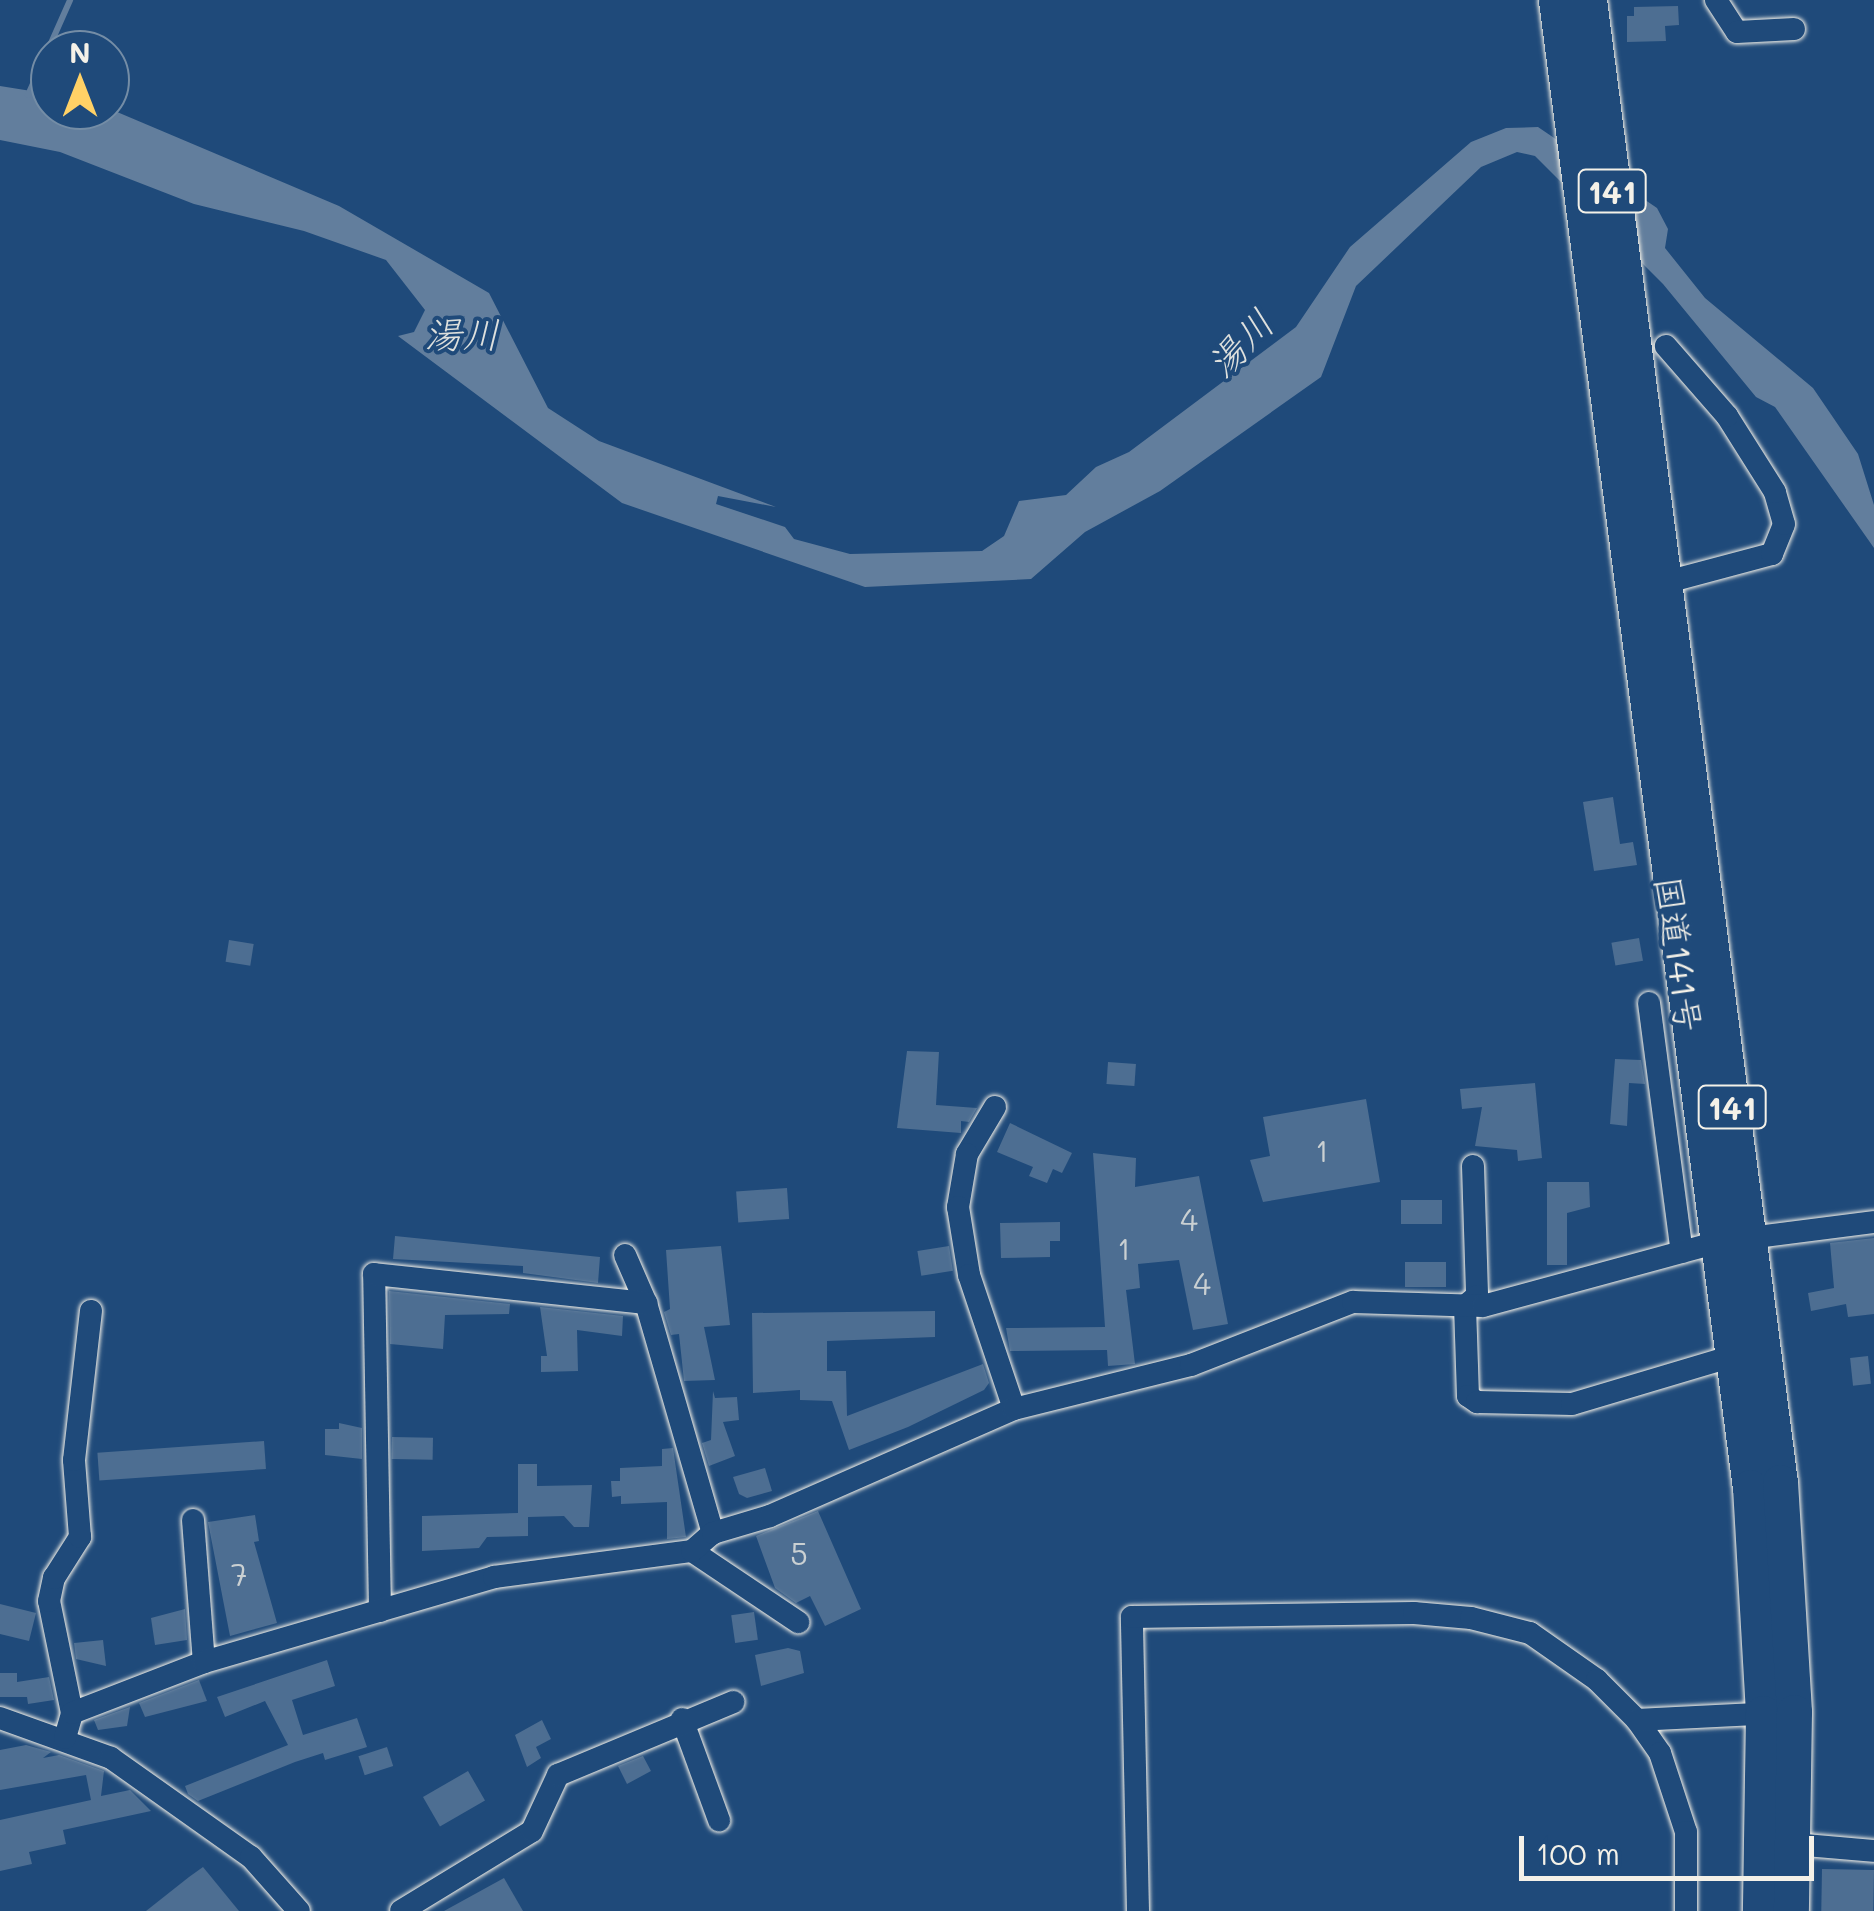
<!DOCTYPE html>
<meta charset="utf-8">
<style>
body{margin:0}
#map{position:relative;width:1874px;height:1911px;overflow:hidden;background:#1f4a7a;font-family:Mali,"Klee One",sans-serif}
div>[style]{position:absolute}
.water>*{inset:0;background:#627e9d}
.stream>*{height:6px;margin:-3px;padding:0 3px;transform-origin:3px;border-radius:3px;background:#627e9d}
.building>*{inset:0;background:#4d6e92;transform-origin:0 0}
.roads{filter:drop-shadow(0 0 2px #f4f1e8) drop-shadow(0 0 2px #f4f1e8)}
.minor>*{height:22px;margin:-11px;padding:0 11px;transform-origin:11px;border-radius:11px;background:#1f4a7a}
.highway>*{height:35px;margin:-17.5px;padding:0 17.5px;transform-origin:17.5px;border-radius:17.5px;background:#1f4a7a}
span{translate:-50% -50%;white-space:nowrap;text-align:center;line-height:1.15;-webkit-text-stroke:8px #1f4a7a;paint-order:stroke}
.number-label{font-size:30px;color:#cad0d2}
.number-label span{-webkit-text-stroke-width:0}
.shield-label span{padding:2px 8px;background:#1f4a7a;border:2px solid;border-radius:8px;-webkit-text-stroke-width:0}
.shield-label{font-size:32px;color:#f4f1e8;font-weight:700}
.street-label{font-size:35px;color:#f4f1e8}
.water-label{font-size:38px;color:#dee0dd;font-style:italic}
.north{position:absolute;left:30px;top:30px;width:100px;height:100px;box-sizing:border-box;background:#1f4a7a;border:2px solid #748da6;border-radius:50%;rotate:0deg;font-size:28px;font-weight:700;line-height:40px;text-align:center;color:#f4f1e8}
.north::after{content:'';display:block;margin:auto;width:35px;height:45px;background:#ffd166;clip-path:polygon(50% 0,100% 100%,50% 72%,0 100%)}
.scale{position:absolute;left:1519px;top:1836px;width:295px;height:45px;box-sizing:border-box;border:5px solid #f4f1e8;border-top:0;padding-left:12px;font-size:30px;line-height:35px;white-space:nowrap;color:#f4f1e8;-webkit-text-stroke:8px #1f4a7a;paint-order:stroke}
</style>
<div id="map">
<div class="water">
<div style="clip-path:polygon(0 86px,50px 94px,50px 110px,110px 109px,339px 206px,489px 293px,548px 408px,599px 441px,776px 507px,718px 496px,716px 504px,785px 527px,794px 539px,850px 554px,982px 551px,1004px 536px,1019px 501px,1066px 495px,1096px 467px,1129px 452px,1296px 327px,1350px 247px,1471px 142px,1506px 128px,1538px 127px,1657px 208px,1668px 229px,1665px 248px,1705px 298px,1813px 388px,1858px 454px,1874px 505px,1874px 548px,1775px 407px,1756px 397px,1663px 284px,1535px 156px,1517px 152px,1481px 167px,1356px 286px,1321px 377px,1160px 491px,1085px 532px,1031px 579px,865px 587px,622px 503px,398px 336px,414px 332px,425px 310px,386px 260px,304px 231px,194px 204px,60px 152px,0 140px)"></div>
</div>
<div class="stream">
<div style="left:28px;top:95px;width:104px;rotate:-66.1deg"></div>
</div>
<div class="building">
<div style="clip-path:polygon(1678px 6px,1679px 25px,1665px 26px,1666px 41px,1627px 42px,1627px 16px,1634px 16px,1634px 7px)"></div>
<div style="clip-path:polygon(1613px 797px,1620px 844px,1633px 842px,1637px 865px,1594px 871px,1583px 802px)"></div>
<div style="left:1639px;top:938px;width:23px;height:28px;rotate:80deg"></div>
<div style="left:229px;top:940px;width:25px;height:22px;rotate:9deg"></div>
<div style="clip-path:polygon(907px 1051px,939px 1052px,936px 1105px,977px 1108px,969px 1122px,961px 1121px,961px 1133px,897px 1128px)"></div>
<div style="clip-path:polygon(1615px 1059px,1641px 1060px,1645px 1084px,1629px 1083px,1627px 1126px,1610px 1124px)"></div>
<div style="left:1108px;top:1062px;width:28px;height:22px;rotate:4deg"></div>
<div style="clip-path:polygon(1535px 1083px,1542px 1158px,1518px 1161px,1517px 1150px,1475px 1146px,1482px 1107px,1462px 1109px,1460px 1089px)"></div>
<div style="clip-path:polygon(1366px 1099px,1380px 1182px,1263px 1202px,1250px 1160px,1270px 1156px,1263px 1117px)"></div>
<div style="clip-path:polygon(1010px 1123px,1072px 1153px,1062px 1173px,1053px 1169px,1047px 1183px,1029px 1176px,1033px 1167px,997px 1152px)"></div>
<div style="clip-path:polygon(1093px 1153px,1136px 1158px,1135px 1187px,1199px 1176px,1228px 1324px,1193px 1330px,1179px 1260px,1138px 1264px,1140px 1288px,1126px 1290px,1135px 1364px,1108px 1366px,1107px 1350px,1010px 1351px,1006px 1328px,1105px 1327px)"></div>
<div style="clip-path:polygon(1547px 1182px,1589px 1182px,1590px 1207px,1567px 1213px,1567px 1265px,1547px 1265px)"></div>
<div style="left:787px;top:1188px;width:31px;height:51px;rotate:86deg"></div>
<div style="left:1401px;top:1200px;width:41px;height:24px"></div>
<div style="clip-path:polygon(1060px 1222px,1060px 1241px,1050px 1241px,1050px 1257px,1001px 1258px,1000px 1223px)"></div>
<div style="clip-path:polygon(395px 1236px,600px 1257px,598px 1283px,523px 1273px,523px 1266px,393px 1259px)"></div>
<div style="clip-path:polygon(1874px 1238px,1874px 1314px,1848px 1317px,1846px 1304px,1811px 1311px,1808px 1293px,1834px 1288px,1830px 1243px)"></div>
<div style="clip-path:polygon(721px 1246px,730px 1325px,704px 1327px,715px 1380px,684px 1381px,679px 1334px,671px 1335px,664px 1312px,670px 1309px,666px 1250px)"></div>
<div style="left:949px;top:1246px;width:25px;height:32px;rotate:81deg"></div>
<div style="left:1405px;top:1262px;width:41px;height:25px"></div>
<div style="clip-path:polygon(389px 1291px,510px 1304px,509px 1314px,445px 1315px,443px 1349px,390px 1344px)"></div>
<div style="clip-path:polygon(540px 1307px,623px 1316px,622px 1336px,577px 1330px,578px 1371px,541px 1372px,541px 1356px,547px 1356px)"></div>
<div style="clip-path:polygon(935px 1311px,935px 1337px,827px 1341px,827px 1371px,846px 1371px,847px 1416px,983px 1364px,989px 1383px,984px 1390px,908px 1427px,849px 1450px,832px 1401px,800px 1400px,800px 1390px,753px 1393px,752px 1313px)"></div>
<div style="left:1868px;top:1356px;width:28px;height:18px;rotate:84deg"></div>
<div style="clip-path:polygon(713px 1391px,715px 1398px,737px 1397px,739px 1420px,723px 1422px,735px 1456px,709px 1466px,702px 1443px,711px 1440px)"></div>
<div style="clip-path:polygon(339px 1423px,362px 1428px,362px 1459px,325px 1455px,325px 1429px,339px 1429px)"></div>
<div style="left:392px;top:1437px;width:41px;height:22px;rotate:1deg"></div>
<div style="left:264px;top:1441px;width:28px;height:167px;rotate:86deg"></div>
<div style="clip-path:polygon(673px 1448px,686px 1537px,667px 1539px,667px 1502px,621px 1504px,621px 1496px,612px 1497px,611px 1481px,620px 1481px,620px 1468px,662px 1466px,662px 1449px)"></div>
<div style="clip-path:polygon(518px 1464px,537px 1464px,537px 1486px,592px 1485px,589px 1527px,574px 1527px,564px 1516px,528px 1517px,528px 1536px,487px 1537px,479px 1548px,422px 1551px,422px 1516px,518px 1513px)"></div>
<div style="clip-path:polygon(765px 1468px,772px 1491px,747px 1498px,739px 1494px,733px 1477px)"></div>
<div style="clip-path:polygon(818px 1511px,861px 1609px,825px 1626px,810px 1596px,796px 1603px,775px 1588px,756px 1536px)"></div>
<div style="clip-path:polygon(255px 1515px,259px 1541px,254px 1542px,277px 1623px,230px 1636px,208px 1522px)"></div>
<div style="clip-path:polygon(0 1604px,36px 1613px,29px 1641px,0 1634px)"></div>
<div style="clip-path:polygon(185px 1609px,187px 1640px,155px 1645px,151px 1618px)"></div>
<div style="left:754px;top:1612px;width:28px;height:23px;rotate:82deg"></div>
<div style="clip-path:polygon(103px 1640px,106px 1666px,76px 1659px,74px 1643px)"></div>
<div style="clip-path:polygon(788px 1648px,800px 1651px,804px 1673px,761px 1686px,755px 1655px)"></div>
<div style="clip-path:polygon(327px 1660px,335px 1686px,292px 1700px,303px 1735px,357px 1718px,367px 1747px,325px 1760px,323px 1753px,295px 1762px,198px 1801px,188px 1794px,185px 1786px,288px 1745px,265px 1701px,225px 1717px,217px 1697px)"></div>
<div style="clip-path:polygon(0 1673px,17px 1673px,17px 1682px,49px 1677px,54px 1700px,28px 1704px,27px 1697px,0 1697px)"></div>
<div style="clip-path:polygon(199px 1680px,207px 1701px,145px 1717px,139px 1703px)"></div>
<div style="clip-path:polygon(130px 1707px,127px 1726px,98px 1730px,94px 1720px)"></div>
<div style="clip-path:polygon(542px 1720px,551px 1739px,536px 1747px,541px 1758px,527px 1767px,515px 1735px)"></div>
<div style="clip-path:polygon(26px 1745px,51px 1752px,43px 1758px,59px 1755px,104px 1771px,101px 1796px,130px 1790px,151px 1811px,63px 1830px,66px 1844px,29px 1852px,32px 1864px,0 1871px,0 1820px,91px 1800px,86px 1775px,0 1790px,0 1750px)"></div>
<div style="left:387px;top:1747px;width:20px;height:30px;rotate:72deg"></div>
<div style="clip-path:polygon(643px 1756px,651px 1771px,627px 1784px,618px 1766px)"></div>
<div style="left:468px;top:1771px;width:34px;height:52px;rotate:60deg"></div>
<div style="clip-path:polygon(203px 1867px,239px 1911px,146px 1911px,189px 1877px)"></div>
<div style="left:1822px;top:1869px;width:52px;height:42px;rotate:1deg"></div>
<div style="clip-path:polygon(504px 1878px,523px 1911px,444px 1911px)"></div>
</div>
<div class="roads">
<div class="minor">
<div style="left:1716px;top:0;width:38px;rotate:57deg"></div>
<div style="left:1737px;top:32px;width:57px;rotate:-3deg"></div>
<div style="left:1663px;top:583px;width:113px;rotate:-14.9deg"></div>
<div style="left:1772px;top:554px;width:32px;rotate:-68deg"></div>
<div style="left:1784px;top:524px;width:33px;rotate:-106deg"></div>
<div style="left:1775px;top:492px;width:90px;rotate:-122.3deg"></div>
<div style="left:1727px;top:416px;width:93px;rotate:-131.1deg"></div>
<div style="left:1649px;top:1003px;width:251px;rotate:82.5deg"></div>
<div style="left:995px;top:1107px;width:55px;rotate:120.8deg"></div>
<div style="left:967px;top:1154px;width:54px;rotate:99.6deg"></div>
<div style="left:958px;top:1207px;width:69px;rotate:80.8deg"></div>
<div style="left:969px;top:1275px;width:141px;rotate:71.4deg"></div>
<div style="left:1473px;top:1166px;width:130px;rotate:88.2deg"></div>
<div style="left:1477px;top:1296px;width:16px;rotate:140deg"></div>
<div style="left:1465px;top:1306px;width:90px;rotate:88.1deg"></div>
<div style="left:1468px;top:1396px;width:11px;rotate:34deg"></div>
<div style="left:1477px;top:1402px;width:95px;rotate:1.2deg"></div>
<div style="left:1572px;top:1404px;width:168px;rotate:-16.6deg"></div>
<div style="left:625px;top:1255px;width:52px;rotate:66.4deg"></div>
<div style="left:646px;top:1303px;width:240px;rotate:73.8deg"></div>
<div style="left:193px;top:1520px;width:142px;rotate:85.6deg"></div>
<div style="left:692px;top:1551px;width:128px;rotate:33.8deg"></div>
<div style="left:380px;top:1611px;width:337px;rotate:-91deg"></div>
<div style="left:374px;top:1274px;width:274px;rotate:6.1deg"></div>
<div style="left:72px;top:1713px;width:114px;rotate:-101.6deg"></div>
<div style="left:49px;top:1601px;width:24px;rotate:-78deg"></div>
<div style="left:54px;top:1578px;width:49px;rotate:-57.6deg"></div>
<div style="left:80px;top:1537px;width:77px;rotate:-94.5deg"></div>
<div style="left:74px;top:1460px;width:150px;rotate:-83.5deg"></div>
<div style="left:0;top:1718px;width:118px;rotate:19.8deg"></div>
<div style="left:111px;top:1758px;width:171px;rotate:35.3deg"></div>
<div style="left:251px;top:1857px;width:72px;rotate:48.4deg"></div>
<div style="left:682px;top:1719px;width:108px;rotate:69.9deg"></div>
<div style="left:1637px;top:1720px;width:40px;rotate:55.1deg"></div>
<div style="left:1660px;top:1753px;width:83px;rotate:71.8deg"></div>
<div style="left:1686px;top:1832px;width:79px;rotate:90deg"></div>
<div style="left:65px;top:1738px;width:26px;rotate:-74deg"></div>
<div style="left:72px;top:1713px;width:142px;rotate:-21.1deg"></div>
<div style="left:204px;top:1662px;width:302px;rotate:-16.3deg"></div>
<div style="left:494px;top:1577px;width:200px;rotate:-7.5deg"></div>
<div style="left:692px;top:1551px;width:28px;rotate:-41deg"></div>
<div style="left:713px;top:1533px;width:59px;rotate:-16.6deg"></div>
<div style="left:770px;top:1516px;width:266px;rotate:-23.7deg"></div>
<div style="left:1014px;top:1409px;width:182px;rotate:-14deg"></div>
<div style="left:1191px;top:1365px;width:174px;rotate:-21.3deg"></div>
<div style="left:1353px;top:1302px;width:130px;rotate:1.8deg"></div>
<div style="left:1483px;top:1306px;width:244px;rotate:-15.2deg"></div>
<div style="left:1718px;top:1242px;width:157px;rotate:-7.3deg"></div>
<div style="left:1793px;top:1844px;width:81px;rotate:4.9deg"></div>
<div style="left:401px;top:1911px;width:153px;rotate:-31.4deg"></div>
<div style="left:532px;top:1831px;width:62px;rotate:-65.1deg"></div>
<div style="left:558px;top:1775px;width:190px;rotate:-22.6deg"></div>
<div style="left:1138px;top:1911px;width:294px;rotate:-91.2deg"></div>
<div style="left:1132px;top:1617px;width:282px;rotate:-0.8deg"></div>
<div style="left:1414px;top:1613px;width:57px;rotate:5deg"></div>
<div style="left:1471px;top:1618px;width:61px;rotate:14.3deg"></div>
<div style="left:1530px;top:1633px;width:82px;rotate:35deg"></div>
<div style="left:1597px;top:1680px;width:57px;rotate:45deg"></div>
<div style="left:1637px;top:1720px;width:138px;rotate:-2.9deg"></div>
</div>
<div class="highway">
<div style="left:1556px;top:0;width:1500px;rotate:82.57deg"></div>
<div style="left:1750px;top:1487px;width:226px;rotate:86.7deg"></div>
<div style="left:1763px;top:1713px;width:198px;rotate:90.9deg"></div>
<div style="left:1589px;top:0;width:1494px;rotate:82.66deg"></div>
<div style="left:1780px;top:1482px;width:230px;rotate:86.5deg"></div>
<div style="left:1794px;top:1712px;width:199px;rotate:90.9deg"></div>
</div>
</div>
<div class="number-label">
<span style="left:1322px;top:1150px">1</span>
<span style="left:1189px;top:1219px">4</span>
<span style="left:1124px;top:1248px">1</span>
<span style="left:1202px;top:1283px">4</span>
<span style="left:799px;top:1553px">5</span>
<span style="left:239px;top:1574px">7</span>
</div>
<div class="shield-label">
<span style="left:1612px;top:191px">141</span>
<span style="left:1732px;top:1107px">141</span>
</div>
<div class="street-label">
<span style="left:1680px;top:954px;rotate:82deg">国道141号</span>
</div>
<div class="water-label">
<span style="left:462px;top:334px">湯川</span>
<span style="left:1240px;top:343px;rotate:-46deg">湯川</span>
</div>
<div class="north">N</div>
<div class="scale">100 m</div>
</div>
